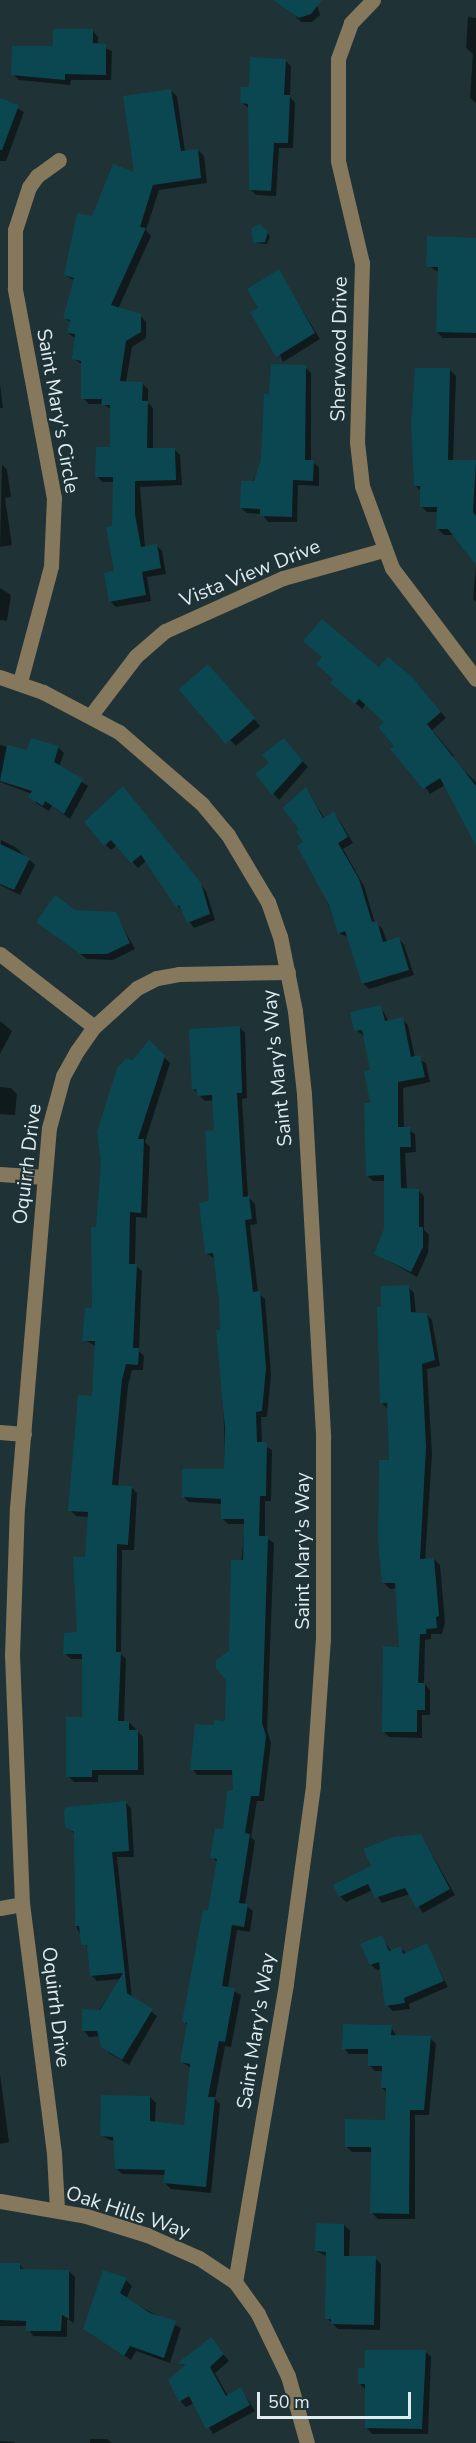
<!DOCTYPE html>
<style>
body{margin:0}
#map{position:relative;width:476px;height:2443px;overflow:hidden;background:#1f3236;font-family:"Nunito Sans",sans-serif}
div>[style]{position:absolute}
.shadow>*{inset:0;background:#0007}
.building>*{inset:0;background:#0b4751;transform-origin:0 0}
.minor>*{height:15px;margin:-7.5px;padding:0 7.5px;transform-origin:7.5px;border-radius:7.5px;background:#86785c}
span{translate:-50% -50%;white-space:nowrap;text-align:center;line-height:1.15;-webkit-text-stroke:4.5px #1f3236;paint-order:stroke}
.street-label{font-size:20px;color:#dfebee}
.scale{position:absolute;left:257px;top:2392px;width:154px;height:27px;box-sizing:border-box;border:3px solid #dfebee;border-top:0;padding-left:8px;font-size:18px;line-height:21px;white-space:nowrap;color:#dfebee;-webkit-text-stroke:4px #1f3236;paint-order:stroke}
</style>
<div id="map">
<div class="shadow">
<div style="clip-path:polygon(288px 0,316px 0,320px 15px,312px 22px,301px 22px,287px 7px)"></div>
<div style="clip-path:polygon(468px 17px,476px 18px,476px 103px,470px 98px,473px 54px,466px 48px)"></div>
<div style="clip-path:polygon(93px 31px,98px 37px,98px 45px,112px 51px,111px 80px,71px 80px,70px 85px,19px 80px,13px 74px,54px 48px)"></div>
<div style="clip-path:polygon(285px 60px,291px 66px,290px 97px,295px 103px,293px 148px,279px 148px,276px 196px,256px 195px,250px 189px,250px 109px,242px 103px,250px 89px)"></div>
<div style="clip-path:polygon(171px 91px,177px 96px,185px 152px,198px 150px,204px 156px,207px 183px,159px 190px,146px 230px,151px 236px,118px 309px,140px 315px,146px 322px,146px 338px,132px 347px,126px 382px,142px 383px,148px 389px,148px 403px,153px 408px,153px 449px,174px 449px,180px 455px,182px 485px,140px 487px,145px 547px,156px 545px,162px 551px,166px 574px,147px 577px,151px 601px,116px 607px,110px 601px,116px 573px,114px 482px,102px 482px,97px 476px,111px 448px,112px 410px,103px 404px,89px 404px,83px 398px,83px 365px,73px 358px,76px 339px,68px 333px,71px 323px,65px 318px,75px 281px,65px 275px,92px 218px,136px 174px)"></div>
<div style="clip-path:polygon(0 99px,24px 112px,6px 161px,0 161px)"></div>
<div style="clip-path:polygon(260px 226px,270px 236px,267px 244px,255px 243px)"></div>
<div style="clip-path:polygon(476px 239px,476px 338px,443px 338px,437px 332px,439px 272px,428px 266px)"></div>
<div style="clip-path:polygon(278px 271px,320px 339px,283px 362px,260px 308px)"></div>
<div style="clip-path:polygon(305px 367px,311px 373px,311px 461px,319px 467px,319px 486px,298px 485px,297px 522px,268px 522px,262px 514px,247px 513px,241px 508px)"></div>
<div style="clip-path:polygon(450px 370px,456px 376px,453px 462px,476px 463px,476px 559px,454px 535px,444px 535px,438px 529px,438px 512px,427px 512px,421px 506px,421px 491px,415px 485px)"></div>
<div style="clip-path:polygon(0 384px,3px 408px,0 408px)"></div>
<div style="clip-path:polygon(2px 464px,7px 470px,11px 497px,5px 498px,12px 545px,0 547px)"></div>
<div style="clip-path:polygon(476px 566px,476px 602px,473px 599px)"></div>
<div style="clip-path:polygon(0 588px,11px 595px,7px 621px,0 620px)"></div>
<div style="clip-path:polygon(379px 669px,417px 684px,446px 718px,432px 730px,454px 756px,452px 759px,476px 782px,476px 843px,445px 785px,430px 794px,396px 746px,386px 722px,366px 704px,362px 709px,338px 688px)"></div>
<div style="clip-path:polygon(214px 671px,260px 726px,236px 746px,180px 689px)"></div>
<div style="clip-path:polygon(284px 740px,308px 767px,279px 800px,257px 775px,271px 764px)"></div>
<div style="clip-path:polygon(0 745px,28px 752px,58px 747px,64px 753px,59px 767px,88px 786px,70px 819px,52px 806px,49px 811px,36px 803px,32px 794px,0 782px)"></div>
<div style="clip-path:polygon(306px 789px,325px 819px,333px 814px,339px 820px,353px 843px,343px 849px,364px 886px,375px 923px,382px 928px,387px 942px,399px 939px,404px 945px,414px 975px,369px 989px,363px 983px,349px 938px,339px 933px,305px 843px,302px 829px)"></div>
<div style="clip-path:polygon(128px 794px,206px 891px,215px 920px,194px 928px,146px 861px,138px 868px,117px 845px,111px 850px,106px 845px)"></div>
<div style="clip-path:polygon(1px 840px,15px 847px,35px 865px,20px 895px,0 885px)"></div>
<div style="clip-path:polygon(75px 911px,115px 913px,135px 949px,113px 960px,87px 959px,38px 922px)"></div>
<div style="clip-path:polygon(381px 1007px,389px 1022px,402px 1019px,408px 1025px,415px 1058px,426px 1063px,430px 1082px,403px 1088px,404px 1128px,415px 1134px,416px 1152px,405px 1153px,407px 1190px,418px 1190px,424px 1196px,424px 1230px,429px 1235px,428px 1253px,417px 1277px,376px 1254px,386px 1229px,386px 1181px,373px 1181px,367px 1175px,372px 1071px,364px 1036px,356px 1030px)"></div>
<div style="clip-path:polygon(0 1021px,12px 1031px,0 1054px)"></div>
<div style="clip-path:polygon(239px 1027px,245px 1033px,247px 1098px,242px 1099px,248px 1197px,255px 1204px,257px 1224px,250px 1225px,258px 1293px,265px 1299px,271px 1375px,267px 1417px,261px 1417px,262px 1444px,272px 1450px,271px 1501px,265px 1501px,265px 1537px,274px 1543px,267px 1730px,271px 1743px,264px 1801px,257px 1801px,251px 1837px,255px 1841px,245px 1905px,253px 1911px,250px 1932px,237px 1930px,228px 1988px,241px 1995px,231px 2047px,225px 2046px,215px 2099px,220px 2104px,211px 2193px,171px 2189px,165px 2183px,166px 2175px,122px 2174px,116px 2168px,115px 2142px,102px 2136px,150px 2097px,156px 2103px,155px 2123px,186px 2126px,191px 2068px,182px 2062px,188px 2026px,184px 2021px,210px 1912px,218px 1863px,212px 1857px,224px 1831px,235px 1792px,234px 1775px,197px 1775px,192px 1769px,215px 1727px,226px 1723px,245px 1524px,228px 1524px,222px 1518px,223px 1504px,189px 1502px,183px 1496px,225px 1471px,221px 1301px,215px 1259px,206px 1253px,216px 1132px,214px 1100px,205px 1101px,193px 1089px)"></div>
<div style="clip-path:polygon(149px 1043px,170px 1063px,145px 1142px,150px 1147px,147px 1218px,136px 1217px,135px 1265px,142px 1271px,139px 1351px,144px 1356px,143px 1370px,132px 1370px,128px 1386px,118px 1487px,131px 1487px,137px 1493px,134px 1550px,122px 1550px,121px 1654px,126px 1659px,124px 1722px,129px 1722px,143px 1737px,144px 1775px,98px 1775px,98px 1782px,74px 1782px,68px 1776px,83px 1719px,83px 1659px,71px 1659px,65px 1653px,79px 1634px,75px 1559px,86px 1559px,89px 1517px,76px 1516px,70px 1510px,93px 1397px,96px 1346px,84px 1340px,94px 1310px,97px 1229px,133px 1062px)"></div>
<div style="clip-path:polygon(0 1087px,11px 1088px,17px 1094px,15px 1115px,0 1114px)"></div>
<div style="clip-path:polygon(408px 1287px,414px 1293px,416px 1314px,426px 1314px,432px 1320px,440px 1366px,427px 1369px,432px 1454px,425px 1560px,434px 1559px,440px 1565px,445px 1622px,442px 1634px,431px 1634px,431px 1639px,425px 1640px,424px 1683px,430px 1690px,430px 1715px,422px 1715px,422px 1738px,389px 1737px,383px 1731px,401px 1648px,397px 1588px,390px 1589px,384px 1583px,391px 1462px,388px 1409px,382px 1403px,383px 1308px)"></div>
<div style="clip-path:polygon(125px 1802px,131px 1808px,134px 1857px,117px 1857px,132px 1998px,157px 2016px,129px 2065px,109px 2053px,100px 2036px,89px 2037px,84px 2031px,121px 1979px,97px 1981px,91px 1975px,89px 1951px,76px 1926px,75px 1834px,67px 1827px)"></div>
<div style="clip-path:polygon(421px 1835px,455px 1895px,423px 1913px,410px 1894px,382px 1903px,373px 1890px,346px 1902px,340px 1896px,373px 1866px)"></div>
<div style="clip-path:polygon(381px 1936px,391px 1951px,400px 1947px,407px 1954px,426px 1945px,448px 1987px,409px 2004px,410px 2009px,393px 2011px,387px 2005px,381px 1969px,377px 1970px,371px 1965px)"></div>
<div style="clip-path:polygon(391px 2027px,397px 2037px,430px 2038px,436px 2044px,429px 2115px,415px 2115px,415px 2219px,378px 2219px,372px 2213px,372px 2152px,352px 2152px,346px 2146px,387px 2121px,387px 2092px,382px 2088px,383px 2071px,375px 2071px,369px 2065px,369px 2054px,349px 2054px,344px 2048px)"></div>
<div style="clip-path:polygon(0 2074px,9px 2142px,0 2144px)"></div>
<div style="clip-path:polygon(344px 2225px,350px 2231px,349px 2257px,375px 2258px,381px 2264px,380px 2330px,338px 2329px,327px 2318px,328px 2257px,316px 2251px)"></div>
<div style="clip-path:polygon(0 2265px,20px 2265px,25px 2271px,69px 2271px,75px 2277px,74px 2323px,67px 2319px,67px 2337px,33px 2336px,27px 2326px,0 2326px)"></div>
<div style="clip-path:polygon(126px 2280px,132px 2286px,126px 2299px,181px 2328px,170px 2363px,136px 2351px,131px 2360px,91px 2334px)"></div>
<div style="clip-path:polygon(216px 2345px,229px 2361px,215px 2373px,228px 2396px,241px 2389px,255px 2411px,213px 2434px,194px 2403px,186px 2407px,180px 2401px,185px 2367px,181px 2363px)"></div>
<div style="clip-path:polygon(425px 2351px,431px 2357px,428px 2434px,372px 2434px,367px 2428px,366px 2390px,360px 2384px,367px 2369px)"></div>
<div style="clip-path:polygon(90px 2439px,107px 2439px,112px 2443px,90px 2443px)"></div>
<div style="clip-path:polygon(0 2441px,14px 2442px,15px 2443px,0 2443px)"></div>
</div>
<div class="building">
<div style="clip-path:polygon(273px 0,322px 0,311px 14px,299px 18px)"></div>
<div style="clip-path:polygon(53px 29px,93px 29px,93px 43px,106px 44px,106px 75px,65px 74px,65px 80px,11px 75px,12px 46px,53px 46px)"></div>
<div style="clip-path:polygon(250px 57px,286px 59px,284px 95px,290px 95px,288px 143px,274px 143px,271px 191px,249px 190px,248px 104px,240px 103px,241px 87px,249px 87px)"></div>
<div style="clip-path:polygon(171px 89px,181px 151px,198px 149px,201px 178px,153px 185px,140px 227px,146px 228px,111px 305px,141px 314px,141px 332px,126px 341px,120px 381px,143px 382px,142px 401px,148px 401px,147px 448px,175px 448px,176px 480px,135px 481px,135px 514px,141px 547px,157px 544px,161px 568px,142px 572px,146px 595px,109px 602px,104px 573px,114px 571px,106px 527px,112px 526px,113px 477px,95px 477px,96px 447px,110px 447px,110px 405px,101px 405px,102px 399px,81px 399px,81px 361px,72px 359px,75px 334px,67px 333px,70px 320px,63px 318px,74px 278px,64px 275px,77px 213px,92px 216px,113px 164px,134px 172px,123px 96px)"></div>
<div style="clip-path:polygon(0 98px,19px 105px,2px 150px,0 150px)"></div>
<div style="clip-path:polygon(260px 224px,268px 232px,265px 242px,253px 243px,251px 228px)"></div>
<div style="clip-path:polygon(427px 236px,476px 238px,476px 333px,436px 332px,438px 267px,426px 267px)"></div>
<div style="clip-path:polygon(279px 269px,315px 333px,276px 357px,250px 312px,258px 308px,247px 289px)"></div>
<div style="clip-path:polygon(271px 364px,306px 365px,305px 460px,314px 460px,313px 481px,293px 480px,292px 517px,260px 516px,260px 509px,240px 508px,241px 481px,254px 481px,261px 459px,264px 394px,269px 394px)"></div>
<div style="clip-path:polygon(415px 368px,450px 368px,448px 460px,476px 460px,473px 512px,476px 516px,476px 565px,448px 529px,436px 529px,437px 507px,420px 507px,420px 486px,414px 486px,411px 424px)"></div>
<div style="clip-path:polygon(322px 619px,379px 667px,388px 657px,411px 676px,441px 712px,427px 724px,476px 786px,476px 846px,440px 778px,423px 789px,390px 749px,394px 746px,378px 727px,384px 722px,359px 699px,355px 704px,330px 683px,333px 679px,316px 664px,322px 657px,303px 641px)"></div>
<div style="left:208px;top:664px;width:72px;height:39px;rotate:49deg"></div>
<div style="clip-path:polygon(31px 738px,59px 746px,54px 762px,83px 779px,64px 814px,45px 801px,43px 806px,28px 797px,32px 791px,0 781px,7px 745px,27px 750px)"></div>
<div style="clip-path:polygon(284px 738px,303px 761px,272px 795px,255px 774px,269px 763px,262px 755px)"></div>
<div style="clip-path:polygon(123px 786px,201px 883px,210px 914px,187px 923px,179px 905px,176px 907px,141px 855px,131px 863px,111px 840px,104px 846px,84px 822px)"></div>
<div style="clip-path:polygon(306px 787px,323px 818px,334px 812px,348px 837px,338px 843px,359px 879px,372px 922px,377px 921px,383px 942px,399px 937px,409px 970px,362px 984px,345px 931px,338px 934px,329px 905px,297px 846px,303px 842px,296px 831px,299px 829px,282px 808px)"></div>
<div style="clip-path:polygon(0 844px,30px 858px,14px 890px,0 884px)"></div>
<div style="clip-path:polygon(55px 895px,75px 910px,116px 912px,130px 943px,107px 954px,80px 954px,36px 922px)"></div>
<div style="clip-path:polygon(381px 1005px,385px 1021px,403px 1017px,411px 1057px,420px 1055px,425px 1077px,398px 1082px,398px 1127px,410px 1127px,411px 1147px,400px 1147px,401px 1188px,419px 1189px,419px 1227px,423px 1227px,423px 1247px,411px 1272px,374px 1254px,384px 1229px,384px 1175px,366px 1176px,364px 1103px,370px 1103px,364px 1071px,370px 1070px,362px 1030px,354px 1031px,350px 1012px)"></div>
<div style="clip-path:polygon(240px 1026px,242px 1093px,237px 1093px,243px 1197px,249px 1196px,252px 1219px,245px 1220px,253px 1292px,260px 1291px,266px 1368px,262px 1411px,256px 1412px,257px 1442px,267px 1442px,266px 1496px,260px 1496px,259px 1536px,268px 1536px,262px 1723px,266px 1736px,259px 1796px,251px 1796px,245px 1833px,250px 1834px,239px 1903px,248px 1904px,244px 1927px,232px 1925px,222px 1986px,235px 1988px,225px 2042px,219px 2041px,208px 2097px,215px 2097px,206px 2187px,163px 2183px,165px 2170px,115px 2169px,113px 2137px,100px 2136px,101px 2095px,150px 2096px,150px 2121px,184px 2125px,190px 2064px,180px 2062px,187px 2023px,182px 2022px,203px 1910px,208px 1910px,217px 1859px,210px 1858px,215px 1828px,223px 1829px,227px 1791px,233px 1790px,232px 1770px,190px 1770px,195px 1724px,214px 1725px,214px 1720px,225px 1721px,226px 1680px,216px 1668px,216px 1660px,229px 1651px,231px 1560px,243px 1560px,244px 1519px,221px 1519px,221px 1499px,182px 1497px,182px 1469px,224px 1469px,225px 1428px,216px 1330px,220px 1330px,219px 1301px,213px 1253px,205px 1254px,199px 1203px,209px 1201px,205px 1131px,214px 1130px,212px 1095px,197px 1096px,196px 1089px,192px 1090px,189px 1029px)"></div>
<div style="clip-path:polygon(149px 1040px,165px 1056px,138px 1139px,144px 1139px,141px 1213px,130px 1212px,129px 1264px,137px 1264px,133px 1348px,139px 1348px,138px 1365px,126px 1364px,122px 1380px,112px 1485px,132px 1486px,128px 1545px,117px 1544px,116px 1652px,121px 1652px,118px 1721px,129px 1721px,129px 1730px,138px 1730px,138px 1770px,92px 1770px,92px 1777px,66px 1777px,66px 1717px,82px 1717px,82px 1654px,63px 1654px,64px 1633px,77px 1632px,73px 1557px,85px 1557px,88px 1512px,68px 1511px,78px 1395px,92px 1396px,95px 1341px,82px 1341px,85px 1308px,92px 1308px,91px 1227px,96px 1227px,101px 1163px,97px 1132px,117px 1068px,126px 1058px,133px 1060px)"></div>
<div style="clip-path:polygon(409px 1285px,411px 1312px,427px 1313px,435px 1360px,422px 1364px,426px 1447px,420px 1559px,434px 1558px,439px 1616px,436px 1617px,437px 1628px,426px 1629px,426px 1634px,420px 1634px,418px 1683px,425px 1683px,425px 1710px,417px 1710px,417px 1732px,382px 1732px,383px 1646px,399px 1647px,395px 1583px,382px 1583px,378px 1543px,379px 1460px,389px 1460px,387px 1403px,380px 1403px,377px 1307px,381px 1307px,381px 1286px)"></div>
<div style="clip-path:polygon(126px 1801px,129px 1851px,112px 1852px,127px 1993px,153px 2009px,122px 2060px,101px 2047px,97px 2031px,82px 2031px,82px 2009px,100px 2010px,123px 1973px,90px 1976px,87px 1945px,81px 1945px,79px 1926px,75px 1926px,74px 1832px,65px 1827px,64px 1811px,66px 1807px)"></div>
<div style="clip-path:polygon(421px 1834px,450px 1889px,416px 1908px,405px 1888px,375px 1898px,368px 1884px,339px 1897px,333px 1885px,371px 1866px,363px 1849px,393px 1837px)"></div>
<div style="clip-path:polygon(382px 1935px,389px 1951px,401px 1946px,403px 1954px,427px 1943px,444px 1981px,404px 1998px,405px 2003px,385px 2006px,379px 1962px,370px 1965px,360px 1944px)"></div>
<div style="clip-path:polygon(343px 2024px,392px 2025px,391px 2035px,431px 2036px,424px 2110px,410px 2110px,409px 2214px,370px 2213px,371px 2147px,345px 2147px,345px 2119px,385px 2120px,386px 2088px,381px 2088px,382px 2066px,368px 2066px,368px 2049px,342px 2049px)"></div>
<div style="clip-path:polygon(316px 2223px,344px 2224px,344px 2256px,376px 2256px,374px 2325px,331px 2324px,331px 2319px,325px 2319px,326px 2252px,315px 2251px)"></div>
<div style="clip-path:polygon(0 2263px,20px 2263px,20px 2269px,69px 2270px,69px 2319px,62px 2315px,61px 2331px,26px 2331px,26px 2321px,0 2320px)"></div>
<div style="clip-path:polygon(103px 2270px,127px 2278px,120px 2293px,150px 2313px,176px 2321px,164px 2358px,130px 2346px,124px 2356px,83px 2329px)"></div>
<div style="clip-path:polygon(211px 2337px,224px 2354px,210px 2367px,226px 2396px,241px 2387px,250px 2405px,206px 2429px,189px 2396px,179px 2402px,168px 2380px,185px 2365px,178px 2363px)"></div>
<div style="clip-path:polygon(365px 2350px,426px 2350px,422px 2429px,365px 2428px,365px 2384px,358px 2384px,358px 2368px,365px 2368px)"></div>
</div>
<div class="minor">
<div style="left:373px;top:0;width:32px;rotate:134deg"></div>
<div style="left:351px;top:23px;width:38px;rotate:110deg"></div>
<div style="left:338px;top:59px;width:102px;rotate:90deg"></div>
<div style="left:338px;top:161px;width:105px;rotate:76.8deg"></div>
<div style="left:362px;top:263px;width:179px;rotate:91.6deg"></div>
<div style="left:357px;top:442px;width:44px;rotate:83.5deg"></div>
<div style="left:362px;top:486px;width:87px;rotate:69.9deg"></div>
<div style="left:392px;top:568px;width:139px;rotate:52.9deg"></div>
<div style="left:0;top:677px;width:46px;rotate:19.2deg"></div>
<div style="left:43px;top:692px;width:86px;rotate:27.8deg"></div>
<div style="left:119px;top:732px;width:110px;rotate:40.9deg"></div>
<div style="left:202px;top:804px;width:40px;rotate:50deg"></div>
<div style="left:228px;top:835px;width:78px;rotate:59.2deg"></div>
<div style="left:268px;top:902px;width:36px;rotate:71deg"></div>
<div style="left:280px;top:936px;width:76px;rotate:78.7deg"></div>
<div style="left:295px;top:1011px;width:83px;rotate:83.8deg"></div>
<div style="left:304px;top:1094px;width:344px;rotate:86.8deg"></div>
<div style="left:323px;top:1437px;width:201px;rotate:90deg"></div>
<div style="left:323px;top:1638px;width:148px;rotate:93.9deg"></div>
<div style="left:313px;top:1786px;width:200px;rotate:97.8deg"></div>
<div style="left:286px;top:1984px;width:302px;rotate:99.7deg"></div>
<div style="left:20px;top:682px;width:120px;rotate:-75deg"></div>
<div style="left:51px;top:566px;width:68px;rotate:-87.5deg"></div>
<div style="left:54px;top:498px;width:213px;rotate:-100.6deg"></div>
<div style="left:15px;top:289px;width:59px;rotate:-90deg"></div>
<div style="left:15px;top:230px;width:45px;rotate:-72deg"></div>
<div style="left:29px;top:187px;width:14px;rotate:-54deg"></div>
<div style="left:37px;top:176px;width:27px;rotate:-36deg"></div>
<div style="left:91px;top:715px;width:74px;rotate:-52.7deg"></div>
<div style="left:136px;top:656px;width:38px;rotate:-41deg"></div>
<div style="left:165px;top:631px;width:129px;rotate:-24.2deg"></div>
<div style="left:283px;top:578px;width:104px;rotate:-15.6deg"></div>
<div style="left:0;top:954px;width:119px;rotate:37.8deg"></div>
<div style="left:0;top:1174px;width:44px;rotate:3.9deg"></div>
<div style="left:0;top:1432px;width:24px;rotate:5deg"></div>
<div style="left:0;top:1908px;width:22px;rotate:-10deg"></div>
<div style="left:0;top:2201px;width:87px;rotate:9.9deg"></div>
<div style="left:86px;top:2216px;width:64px;rotate:17.3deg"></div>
<div style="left:147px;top:2235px;width:57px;rotate:23.9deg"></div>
<div style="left:199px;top:2258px;width:43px;rotate:33.7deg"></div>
<div style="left:235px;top:2282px;width:39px;rotate:54deg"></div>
<div style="left:258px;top:2314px;width:69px;rotate:64.2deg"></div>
<div style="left:288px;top:2376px;width:70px;rotate:74.2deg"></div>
<div style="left:57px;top:2209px;width:56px;rotate:-93.1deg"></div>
<div style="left:54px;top:2153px;width:251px;rotate:-97.3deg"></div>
<div style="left:22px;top:1904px;width:249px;rotate:-92.3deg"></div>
<div style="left:12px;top:1655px;width:147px;rotate:-88.1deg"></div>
<div style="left:17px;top:1508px;width:381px;rotate:-85.2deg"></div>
<div style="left:49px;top:1128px;width:54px;rotate:-74.9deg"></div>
<div style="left:63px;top:1076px;width:29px;rotate:-61deg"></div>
<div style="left:77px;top:1051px;width:29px;rotate:-55deg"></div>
<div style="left:94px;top:1027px;width:58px;rotate:-42.2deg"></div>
<div style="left:137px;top:988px;width:22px;rotate:-27deg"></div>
<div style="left:157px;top:978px;width:22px;rotate:-10deg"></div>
<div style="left:179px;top:974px;width:109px;rotate:-1.1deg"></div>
</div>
<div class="street-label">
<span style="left:339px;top:349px;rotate:-89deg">Sherwood Drive</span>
<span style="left:58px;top:411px;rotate:80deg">Saint Mary's Circle</span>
<span style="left:250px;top:573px;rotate:-22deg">Vista View Drive</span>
<span style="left:277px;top:1068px;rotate:-96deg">Saint Mary's Way</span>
<span style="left:27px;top:1164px;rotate:-83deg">Oquirrh Drive</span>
<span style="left:302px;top:1551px;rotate:-90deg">Saint Mary's Way</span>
<span style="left:56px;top:2007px;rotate:83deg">Oquirrh Drive</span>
<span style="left:256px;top:2031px;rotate:-81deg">Saint Mary's Way</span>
<span style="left:128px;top:2212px;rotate:18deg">Oak Hills Way</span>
</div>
<div class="scale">50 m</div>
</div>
